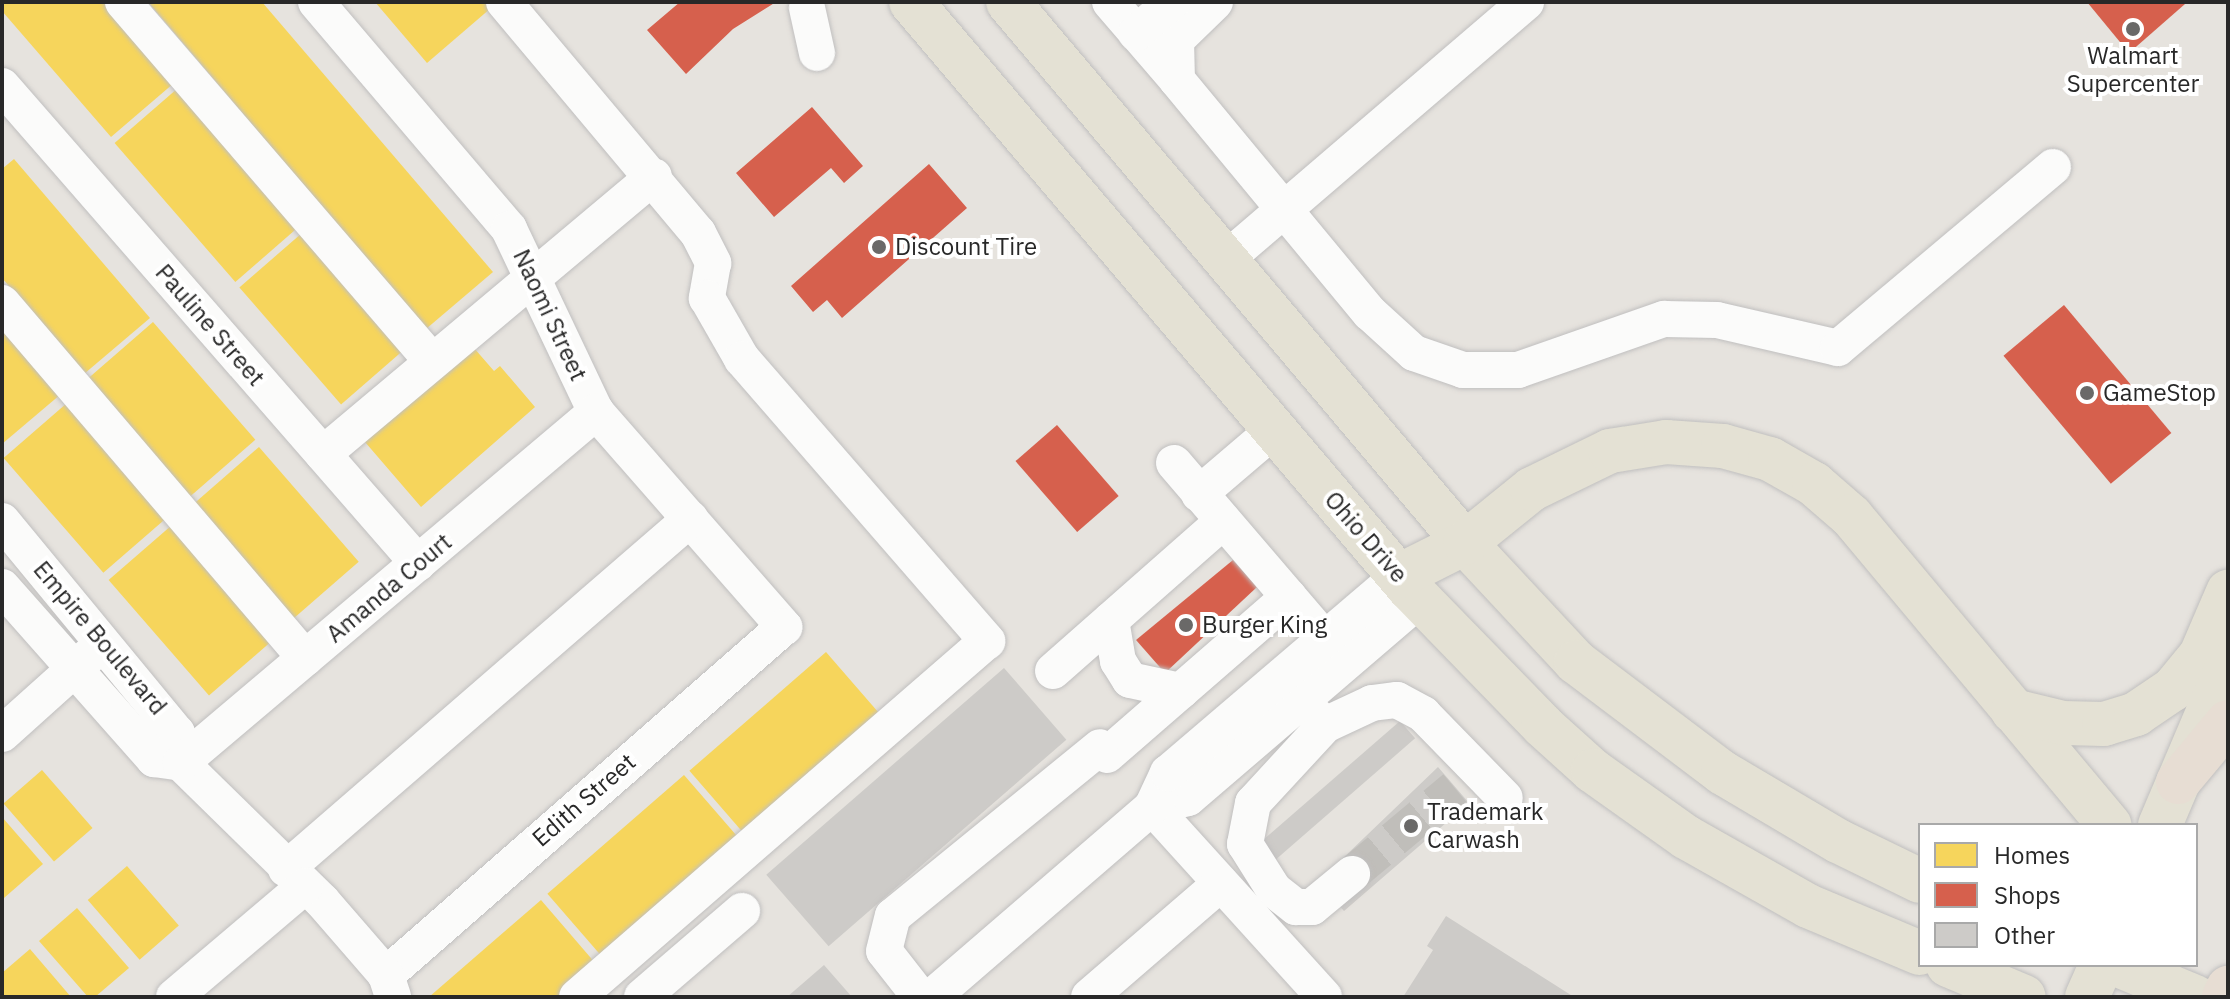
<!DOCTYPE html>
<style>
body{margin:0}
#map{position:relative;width:2230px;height:999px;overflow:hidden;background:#e6e3de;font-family:"IBM Plex Sans",sans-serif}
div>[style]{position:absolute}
.homes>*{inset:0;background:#f6d55c;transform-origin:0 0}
.shops>*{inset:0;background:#d6604d;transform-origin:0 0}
.building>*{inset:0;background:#cdcbc8;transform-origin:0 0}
.minor-tunnel>*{height:36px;margin-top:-18px;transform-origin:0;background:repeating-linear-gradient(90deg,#c0beba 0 36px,transparent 0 54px)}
.roads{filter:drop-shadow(0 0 2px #c0bfbf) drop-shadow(0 0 2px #c0bfbf)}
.minor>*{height:36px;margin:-18px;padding:0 18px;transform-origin:18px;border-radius:18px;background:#fbfbfa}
.major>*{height:44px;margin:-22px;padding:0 22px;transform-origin:22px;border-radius:22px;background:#e4e1d4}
.highway>*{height:44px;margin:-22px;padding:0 22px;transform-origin:22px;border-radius:22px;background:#e7ddd3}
.dots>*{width:22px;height:22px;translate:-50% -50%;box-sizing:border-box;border:4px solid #fff;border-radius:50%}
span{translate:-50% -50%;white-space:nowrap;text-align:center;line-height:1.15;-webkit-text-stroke:8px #fff;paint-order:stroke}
.poi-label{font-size:24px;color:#282828}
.left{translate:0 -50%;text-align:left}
.street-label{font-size:24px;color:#282828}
.frame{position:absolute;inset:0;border:4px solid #282828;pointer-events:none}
.legend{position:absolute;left:1918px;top:823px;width:280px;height:144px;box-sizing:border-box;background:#fff;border:2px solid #a9a9a9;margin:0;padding:10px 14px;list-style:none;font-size:24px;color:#282828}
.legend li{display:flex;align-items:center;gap:16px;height:40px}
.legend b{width:40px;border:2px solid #a9a9a9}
</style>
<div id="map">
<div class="homes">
<div style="clip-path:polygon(2px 2px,104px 2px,174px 83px,111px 137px,2px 11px)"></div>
<div style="clip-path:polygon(148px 2px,262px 2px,493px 272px,426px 329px)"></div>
<div style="clip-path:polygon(375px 2px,486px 2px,491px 8px,427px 63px)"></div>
<div style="left:178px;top:88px;width:184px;height:84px;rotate:49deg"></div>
<div style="clip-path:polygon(14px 159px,150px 318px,84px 374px,2px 278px,2px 169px)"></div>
<div style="left:302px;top:233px;width:155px;height:83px;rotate:49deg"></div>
<div style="left:153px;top:322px;width:156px;height:88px;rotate:49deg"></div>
<div style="clip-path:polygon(2px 326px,61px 394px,2px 444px)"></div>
<div style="clip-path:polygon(474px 348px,494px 371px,500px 366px,535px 407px,421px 507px,365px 442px)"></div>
<div style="left:67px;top:403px;width:152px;height:84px;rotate:49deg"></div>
<div style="left:259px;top:447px;width:152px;height:86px;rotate:49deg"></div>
<div style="left:172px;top:525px;width:153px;height:84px;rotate:49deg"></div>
<div style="left:826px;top:652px;width:84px;height:181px;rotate:49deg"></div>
<div style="left:42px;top:770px;width:77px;height:51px;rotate:49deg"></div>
<div style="left:684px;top:775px;width:84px;height:181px;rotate:49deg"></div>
<div style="clip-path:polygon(2px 817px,43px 864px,4px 898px,2px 896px)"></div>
<div style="left:127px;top:866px;width:79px;height:52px;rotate:49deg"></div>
<div style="clip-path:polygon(541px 900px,596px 964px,558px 997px,429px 997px)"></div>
<div style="clip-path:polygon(77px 908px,129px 968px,95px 997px,88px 997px,39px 941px)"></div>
<div style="clip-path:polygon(30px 949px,71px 997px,3px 997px,2px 973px)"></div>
</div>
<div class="shops">
<div style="clip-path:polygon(680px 2px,776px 2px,733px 29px,686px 74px,647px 30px)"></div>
<div style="clip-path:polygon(2087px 2px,2183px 2px,2185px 4px,2129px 53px)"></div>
<div style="clip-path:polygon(812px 107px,863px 166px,844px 183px,831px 168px,774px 217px,736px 173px)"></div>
<div style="clip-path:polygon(929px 164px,967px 208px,842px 318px,827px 300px,813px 312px,791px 286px)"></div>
<div style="left:2064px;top:305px;width:167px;height:79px;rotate:50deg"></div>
<div style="left:1057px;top:425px;width:94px;height:55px;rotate:49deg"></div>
<div style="clip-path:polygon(1233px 560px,1257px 587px,1165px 673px,1136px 640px)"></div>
</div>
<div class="building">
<div style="left:1004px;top:668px;width:95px;height:315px;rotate:49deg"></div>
<div style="left:1400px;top:721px;width:23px;height:191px;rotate:49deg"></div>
<div style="clip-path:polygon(1438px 767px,1469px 803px,1344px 911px,1335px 901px,1358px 880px,1341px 860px)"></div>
<div style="clip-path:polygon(1446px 916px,1574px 997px,1403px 997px,1433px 950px,1427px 946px)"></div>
<div style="clip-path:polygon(824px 965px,852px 997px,787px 997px)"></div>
</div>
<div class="minor-tunnel">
<div style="left:1352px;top:874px;width:134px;rotate:-39.9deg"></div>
</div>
<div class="roads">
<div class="minor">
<div style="left:123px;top:2px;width:472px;rotate:49.3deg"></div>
<div style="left:316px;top:2px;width:298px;rotate:49.6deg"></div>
<div style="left:509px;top:229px;width:203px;rotate:64.6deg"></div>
<div style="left:596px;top:412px;width:286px;rotate:48.8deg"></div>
<div style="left:784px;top:627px;width:529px;rotate:138.83deg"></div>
<div style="left:504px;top:2px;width:302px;rotate:50deg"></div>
<div style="left:698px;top:233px;width:34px;rotate:63deg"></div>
<div style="left:713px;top:263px;width:36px;rotate:100deg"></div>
<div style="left:707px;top:298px;width:70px;rotate:60.2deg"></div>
<div style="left:742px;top:359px;width:374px;rotate:49deg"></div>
<div style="left:987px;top:641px;width:543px;rotate:139.03deg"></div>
<div style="left:1110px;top:2px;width:103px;rotate:49.3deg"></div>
<div style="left:1215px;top:2px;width:54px;rotate:135.7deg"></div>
<div style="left:1176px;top:40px;width:40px;rotate:88.6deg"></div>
<div style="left:1177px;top:80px;width:303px;rotate:50.4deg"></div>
<div style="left:1370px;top:313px;width:59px;rotate:42.3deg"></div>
<div style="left:1414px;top:353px;width:52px;rotate:19.1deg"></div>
<div style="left:1463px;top:370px;width:55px"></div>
<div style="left:1518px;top:370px;width:155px;rotate:-19.3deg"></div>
<div style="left:1664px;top:319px;width:53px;rotate:1.1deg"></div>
<div style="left:1717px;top:320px;width:124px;rotate:13deg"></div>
<div style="left:1838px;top:348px;width:281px;rotate:-40.1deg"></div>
<div style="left:807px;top:8px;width:46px;rotate:77.5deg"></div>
<div style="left:1136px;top:33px;width:48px;rotate:-40.7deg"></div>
<div style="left:2px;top:86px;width:633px;rotate:48.91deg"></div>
<div style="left:1224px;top:261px;width:398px;rotate:-40.6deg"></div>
<div style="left:2px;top:303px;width:467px;rotate:49.5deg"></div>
<div style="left:323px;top:454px;width:432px;rotate:-40deg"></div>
<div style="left:1174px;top:463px;width:232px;rotate:49.4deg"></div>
<div style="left:1199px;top:494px;width:99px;rotate:-40.5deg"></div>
<div style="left:2px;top:521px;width:275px;rotate:50.5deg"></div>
<div style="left:177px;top:733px;width:30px;rotate:82deg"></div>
<div style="left:2px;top:587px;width:230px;rotate:48.5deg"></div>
<div style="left:154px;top:759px;width:27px;rotate:8deg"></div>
<div style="left:181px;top:763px;width:197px;rotate:44.4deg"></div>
<div style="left:322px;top:901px;width:98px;rotate:49.1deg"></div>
<div style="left:386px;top:975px;width:23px;rotate:72deg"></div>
<div style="left:1111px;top:620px;width:42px;rotate:80.3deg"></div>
<div style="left:1118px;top:661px;width:22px;rotate:58deg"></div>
<div style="left:1130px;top:680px;width:52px;rotate:12.2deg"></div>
<div style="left:1053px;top:671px;width:227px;rotate:-41.4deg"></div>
<div style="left:1308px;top:708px;width:24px;rotate:45deg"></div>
<div style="left:1325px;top:725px;width:52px;rotate:-25.1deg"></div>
<div style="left:1372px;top:703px;width:25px;rotate:-7deg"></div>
<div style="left:1397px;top:700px;width:30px;rotate:28deg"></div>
<div style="left:1423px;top:714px;width:117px;rotate:45.7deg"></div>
<div style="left:1325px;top:725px;width:106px;rotate:132.7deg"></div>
<div style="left:1253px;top:803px;width:42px;rotate:101deg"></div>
<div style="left:1245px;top:844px;width:54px;rotate:57.8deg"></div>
<div style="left:1274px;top:890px;width:28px;rotate:38deg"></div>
<div style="left:1296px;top:907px;width:16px"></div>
<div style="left:1312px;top:907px;width:52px;rotate:-39.5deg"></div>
<div style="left:2px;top:734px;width:118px;rotate:-41.9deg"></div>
<div style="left:1107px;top:755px;width:241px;rotate:-41deg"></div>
<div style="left:181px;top:763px;width:544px;rotate:-40.22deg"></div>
<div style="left:1152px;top:807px;width:37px;rotate:-14deg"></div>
<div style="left:1188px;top:798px;width:306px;rotate:-40.6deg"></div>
<div style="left:1152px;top:807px;width:256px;rotate:47.8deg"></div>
<div style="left:286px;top:869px;width:535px;rotate:-40.9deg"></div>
<div style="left:174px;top:997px;width:172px;rotate:-40.3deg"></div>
<div style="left:642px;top:997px;width:132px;rotate:-40.7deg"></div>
<div style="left:920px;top:997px;width:58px;rotate:-128deg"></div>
<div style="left:884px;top:951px;width:36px;rotate:-76deg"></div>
<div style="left:893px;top:916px;width:267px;rotate:-39.2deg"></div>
<div style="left:932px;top:997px;width:291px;rotate:-40.8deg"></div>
<div style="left:1152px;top:807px;width:38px;rotate:-65deg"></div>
<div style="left:1168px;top:773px;width:304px;rotate:-40.5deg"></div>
<div style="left:1089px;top:997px;width:174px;rotate:-40.8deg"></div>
</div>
<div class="major">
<div style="left:911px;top:2px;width:769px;rotate:49.64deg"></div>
<div style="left:1409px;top:588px;width:192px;rotate:45.8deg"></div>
<div style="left:1543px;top:726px;width:67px;rotate:42deg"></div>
<div style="left:1593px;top:771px;width:114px;rotate:35.4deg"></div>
<div style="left:1686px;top:837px;width:140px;rotate:29.5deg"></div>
<div style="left:1808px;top:906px;width:121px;rotate:22.8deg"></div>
<div style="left:1008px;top:2px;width:708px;rotate:49.81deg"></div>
<div style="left:1465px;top:543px;width:163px;rotate:47deg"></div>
<div style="left:1576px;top:662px;width:184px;rotate:37.1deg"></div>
<div style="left:1723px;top:773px;width:134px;rotate:30.6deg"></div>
<div style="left:1838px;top:841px;width:91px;rotate:26deg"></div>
<div style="left:1399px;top:576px;width:74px;rotate:-26.6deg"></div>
<div style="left:1465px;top:543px;width:86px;rotate:-38.9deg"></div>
<div style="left:1532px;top:489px;width:87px;rotate:-26deg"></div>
<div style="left:1610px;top:451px;width:57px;rotate:-9.1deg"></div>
<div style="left:1666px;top:442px;width:57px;rotate:4deg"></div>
<div style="left:1723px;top:446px;width:49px;rotate:15.5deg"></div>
<div style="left:1770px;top:459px;width:51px;rotate:29.6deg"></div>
<div style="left:1814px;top:484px;width:49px;rotate:40.9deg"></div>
<div style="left:1851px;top:516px;width:403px;rotate:50.1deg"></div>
<div style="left:2013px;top:711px;width:51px;rotate:13.5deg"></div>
<div style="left:2063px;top:723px;width:41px;rotate:1.4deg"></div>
<div style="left:2104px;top:724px;width:34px;rotate:-17deg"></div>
<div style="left:2136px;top:714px;width:45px;rotate:-34deg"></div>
<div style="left:2173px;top:689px;width:44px;rotate:-50.5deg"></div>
<div style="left:2201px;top:655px;width:69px;rotate:-66.8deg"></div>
<div style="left:2160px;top:825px;width:174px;rotate:-67deg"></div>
<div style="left:1948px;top:965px;width:82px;rotate:22.8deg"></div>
<div style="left:2118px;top:965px;width:83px;rotate:22.6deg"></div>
<div style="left:2087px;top:997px;width:35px;rotate:-66deg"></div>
</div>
<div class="highway">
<div style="left:2178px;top:782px;width:78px;rotate:-50.2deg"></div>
<div style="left:2224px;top:997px;width:10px;rotate:-66deg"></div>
</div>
</div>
<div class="dots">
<div style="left:2133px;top:29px;background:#6a6968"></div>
<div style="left:879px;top:247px;background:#6a6968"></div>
<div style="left:2087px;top:393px;background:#6a6968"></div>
<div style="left:1186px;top:625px;background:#6a6968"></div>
<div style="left:1411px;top:826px;background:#6a6968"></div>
</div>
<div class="poi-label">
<span style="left:2133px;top:70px">Walmart<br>Supercenter</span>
<span class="left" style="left:895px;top:247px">Discount Tire</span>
<span class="left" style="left:2103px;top:393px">GameStop</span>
<span class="left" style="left:1202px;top:625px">Burger King</span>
<span class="left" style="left:1427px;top:826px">Trademark<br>Carwash</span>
</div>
<div class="street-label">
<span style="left:550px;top:315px;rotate:65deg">Naomi Street</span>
<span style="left:210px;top:325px;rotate:49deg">Pauline Street</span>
<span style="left:1366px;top:537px;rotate:49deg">Ohio Drive</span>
<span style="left:389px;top:588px;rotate:-40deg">Amanda Court</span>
<span style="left:100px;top:638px;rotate:50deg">Empire Boulevard</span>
<span style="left:584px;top:800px;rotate:-41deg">Edith Street</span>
</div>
<div class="frame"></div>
<ul class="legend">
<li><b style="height:22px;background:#f6d55c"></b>Homes</li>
<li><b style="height:22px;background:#d6604d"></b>Shops</li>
<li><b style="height:22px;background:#cdcbc8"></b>Other</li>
</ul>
</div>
